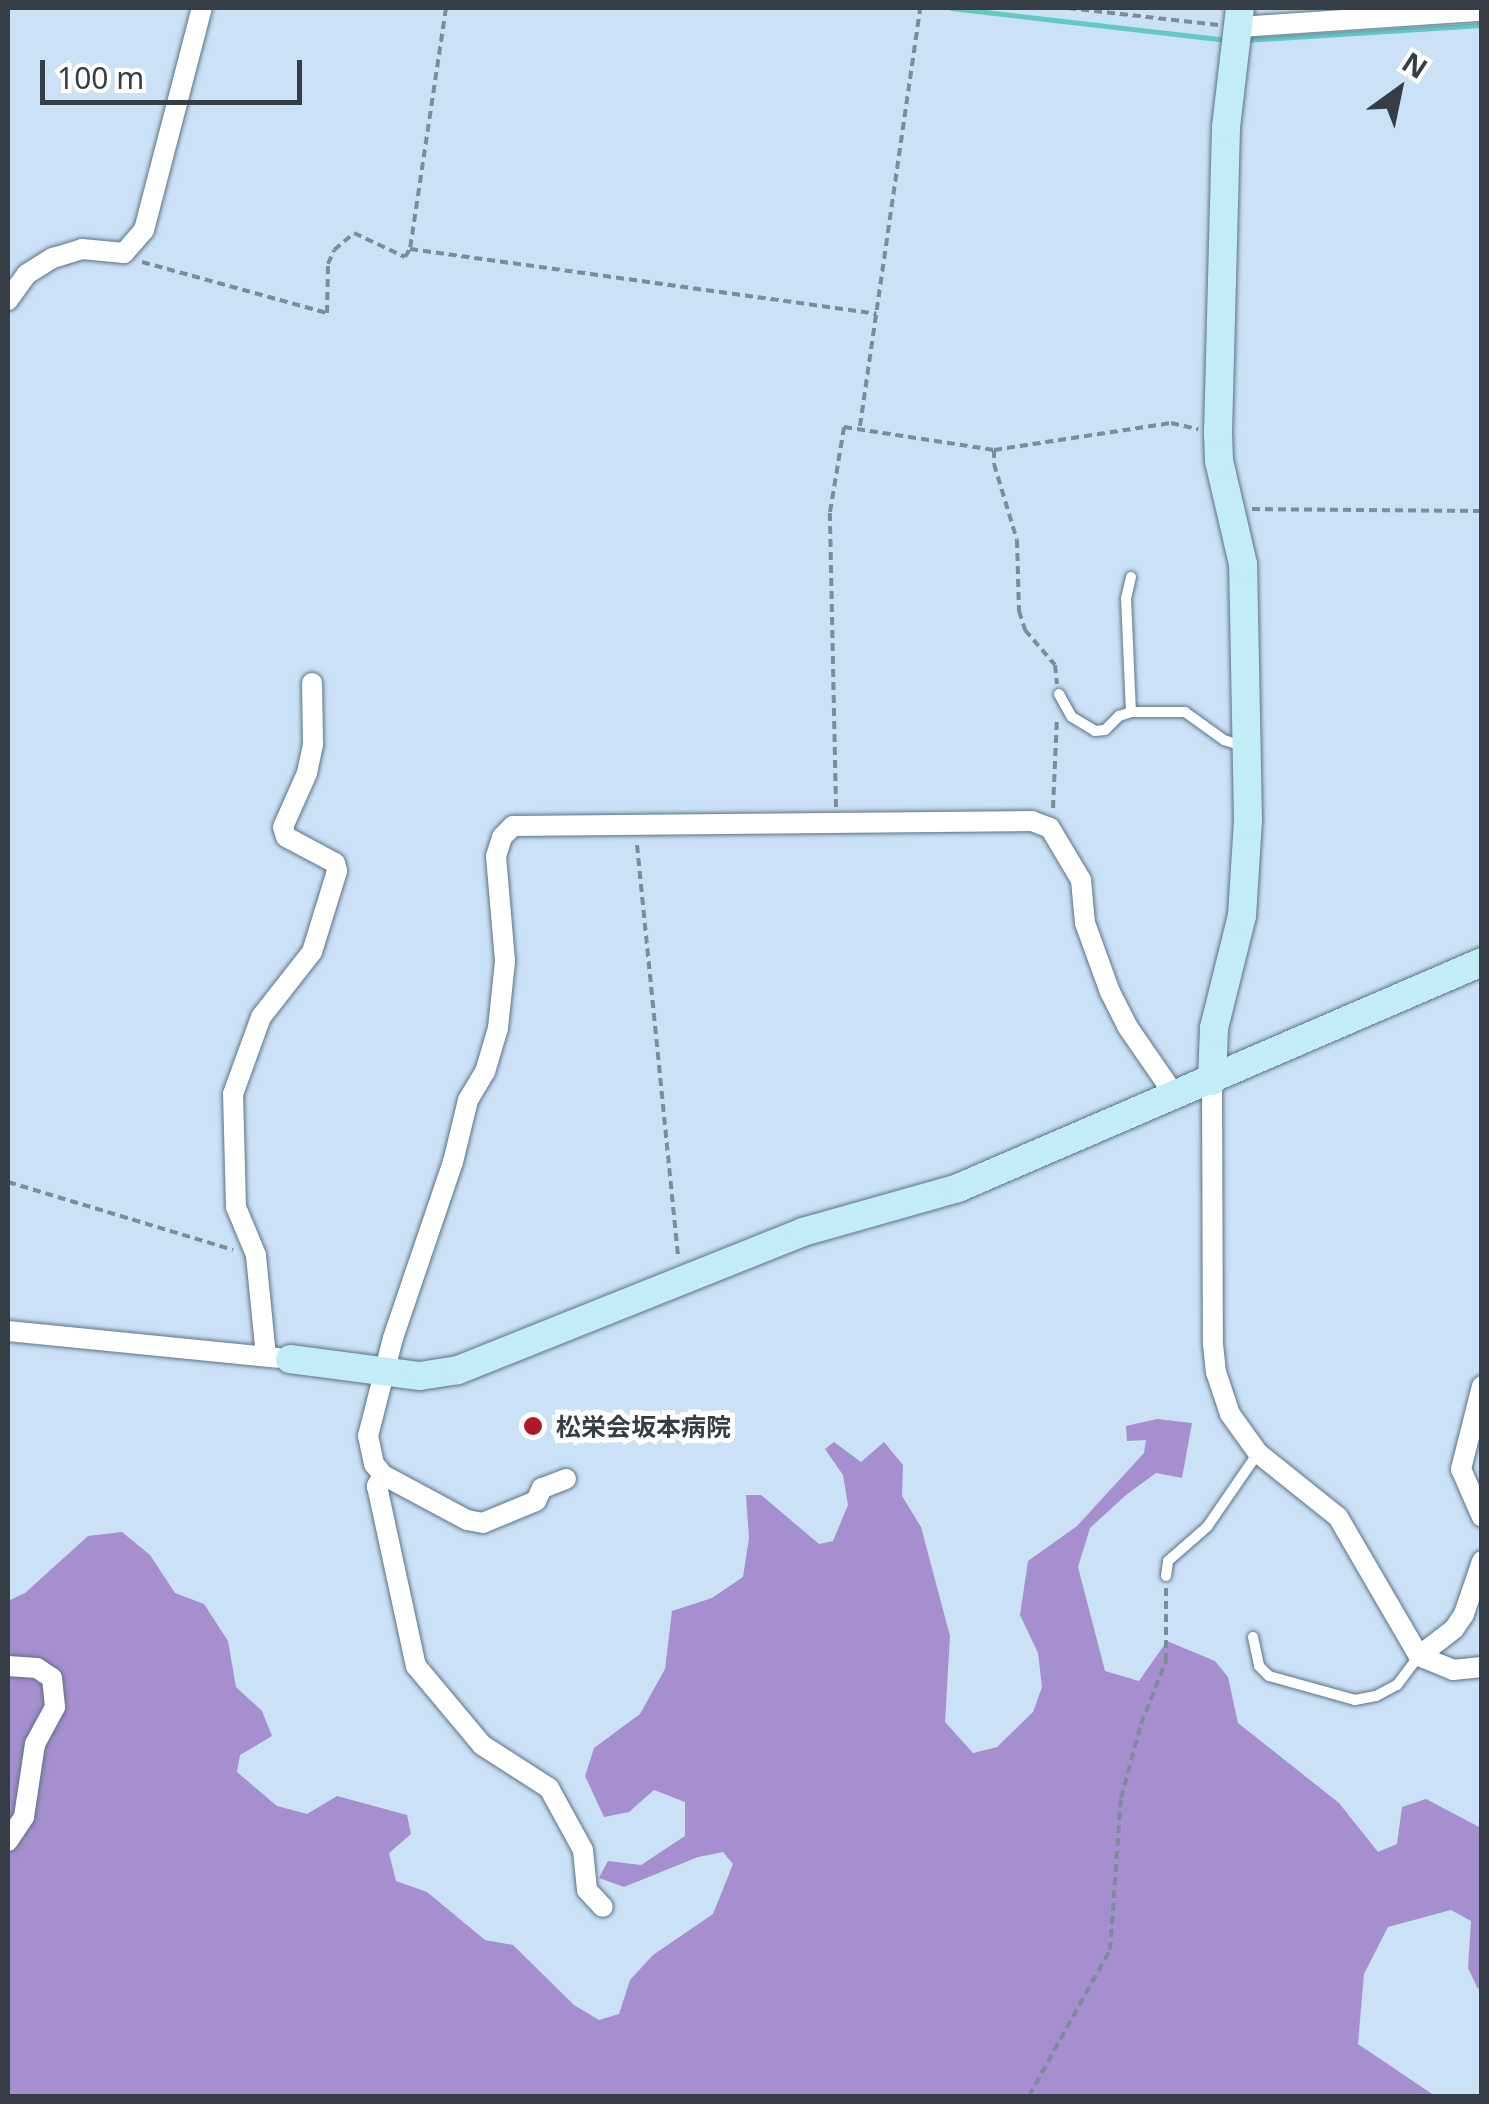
<!DOCTYPE html>
<meta charset="utf-8">
<style>
body{margin:0}
#map{position:relative;width:1489px;height:2104px;overflow:hidden;background:#cae1f6;font-family:"Noto Sans","Noto Sans JP",sans-serif}
div>[style]{position:absolute}
.forest>*{inset:0;background:#a68fcf}
.stream>*{height:5px;margin:-2.5px;padding:0 2.5px;transform-origin:2.5px;border-radius:2.5px;background:#65c9c3}
.path>*{height:4px;margin-top:-2px;transform-origin:0;background:repeating-linear-gradient(90deg,#7c8c9a 0 8px,transparent 0 13px)}
.roads{filter:drop-shadow(0 0 2px #5d7285) drop-shadow(0 0 2px #5d7285)}
.lane>*{height:10px;margin:-5px;padding:0 5px;transform-origin:5px;border-radius:5px;background:#fff}
.street>*{height:20px;margin:-10px;padding:0 10px;transform-origin:10px;border-radius:10px;background:#fff}
.secondary>*{height:28px;margin:-14px;padding:0 14px;transform-origin:14px;border-radius:14px;background:#c2ecf6}
.dots>*{width:28px;height:28px;translate:-50% -50%;box-sizing:border-box;border:5px solid #fff;border-radius:50%}
span{translate:-50% -50%;white-space:nowrap;text-align:center;line-height:1.15;-webkit-text-stroke:10px #fff;paint-order:stroke}
.poi-label{font-size:25px;color:#353e46;font-weight:700}
.left{translate:0 -50%;text-align:left}
.frame{position:absolute;inset:0;border:10px solid #353e46;pointer-events:none}
.north{position:absolute;left:1349px;top:40px;width:100px;height:100px;-webkit-text-stroke:8px #fff;paint-order:stroke;rotate:33deg;font-size:28px;font-weight:700;line-height:40px;text-align:center;color:#353e46}
.north::after{content:'';display:block;margin:auto;width:35px;height:45px;background:#353e46;clip-path:polygon(50% 0,100% 100%,50% 72%,0 100%)}
.scale{position:absolute;left:40px;top:60px;width:262px;height:45px;box-sizing:border-box;border:5px solid #353e46;border-top:0;padding-left:12px;font-size:30px;line-height:35px;white-space:nowrap;color:#353e46;-webkit-text-stroke:8px #fff;paint-order:stroke}
</style>
<div id="map">
<div class="forest">
<div style="clip-path:polygon(1157px 1419px,1192px 1423px,1182px 1478px,1156px 1473px,1126px 1495px,1090px 1528px,1078px 1567px,1105px 1671px,1139px 1681px,1167px 1641px,1215px 1661px,1228px 1677px,1238px 1723px,1339px 1803px,1378px 1852px,1397px 1844px,1402px 1807px,1426px 1799px,1481px 1828px,1481px 1985px,1478px 1989px,1468px 1968px,1471px 1921px,1451px 1910px,1388px 1927px,1364px 1974px,1358px 2044px,1435px 2096px,8px 2096px,8px 1601px,25px 1593px,88px 1536px,122px 1532px,150px 1555px,175px 1593px,204px 1604px,228px 1641px,236px 1687px,262px 1711px,272px 1736px,240px 1755px,237px 1772px,277px 1806px,307px 1814px,337px 1796px,407px 1815px,411px 1834px,389px 1853px,396px 1881px,427px 1892px,485px 1940px,513px 1945px,574px 2005px,599px 2020px,619px 2014px,630px 1980px,653px 1955px,713px 1914px,733px 1864px,723px 1852px,698px 1857px,624px 1887px,599px 1878px,608px 1861px,641px 1865px,685px 1836px,685px 1802px,654px 1790px,629px 1812px,604px 1817px,585px 1776px,594px 1748px,640px 1714px,665px 1669px,672px 1611px,712px 1598px,743px 1577px,749px 1538px,746px 1495px,761px 1495px,819px 1544px,833px 1541px,848px 1505px,843px 1475px,825px 1449px,834px 1442px,861px 1462px,884px 1442px,903px 1465px,902px 1496px,921px 1527px,950px 1636px,945px 1722px,973px 1753px,997px 1747px,1033px 1712px,1042px 1687px,1038px 1653px,1020px 1615px,1028px 1561px,1077px 1526px,1144px 1453px,1146px 1440px,1127px 1441px,1126px 1426px)"></div>
</div>
<div class="stream">
<div style="left:951px;top:8px;width:280px;rotate:6.6deg"></div>
<div style="left:1245px;top:40px;width:237px;rotate:-3.6deg"></div>
</div>
<div class="path">
<div style="left:446px;top:8px;width:244px;rotate:98.5deg"></div>
<div style="left:410px;top:249px;width:471px;rotate:7.9deg"></div>
<div style="left:1068px;top:8px;width:151px;rotate:6.5deg"></div>
<div style="left:142px;top:262px;width:192px;rotate:15.4deg"></div>
<div style="left:327px;top:313px;width:49px;rotate:-88.8deg"></div>
<div style="left:328px;top:264px;width:15px;rotate:-67deg"></div>
<div style="left:334px;top:250px;width:26px;rotate:-40deg"></div>
<div style="left:354px;top:233px;width:56px;rotate:25.2deg"></div>
<div style="left:405px;top:257px;width:9px;rotate:-58deg"></div>
<div style="left:860px;top:426px;width:422px;rotate:-81.8deg"></div>
<div style="left:994px;top:450px;width:14px;rotate:90deg"></div>
<div style="left:994px;top:464px;width:79px;rotate:73.2deg"></div>
<div style="left:1017px;top:540px;width:71px;rotate:88.4deg"></div>
<div style="left:1019px;top:611px;width:20px;rotate:72deg"></div>
<div style="left:1025px;top:630px;width:46px;rotate:49.4deg"></div>
<div style="left:1055px;top:665px;width:19px;rotate:84deg"></div>
<div style="left:1252px;top:509px;width:230px;rotate:0.5deg"></div>
<div style="left:836px;top:807px;width:295px;rotate:-91.2deg"></div>
<div style="left:830px;top:512px;width:86px;rotate:-80.6deg"></div>
<div style="left:844px;top:427px;width:152px;rotate:8.7deg"></div>
<div style="left:994px;top:450px;width:179px;rotate:-8.7deg"></div>
<div style="left:1171px;top:423px;width:28px;rotate:13deg"></div>
<div style="left:1053px;top:808px;width:90px;rotate:-87.5deg"></div>
<div style="left:637px;top:845px;width:415px;rotate:84.3deg"></div>
<div style="left:8px;top:1182px;width:235px;rotate:16.8deg"></div>
<div style="left:1029px;top:2096px;width:167px;rotate:-61deg"></div>
<div style="left:1110px;top:1950px;width:152px;rotate:-85.9deg"></div>
<div style="left:1121px;top:1798px;width:77px;rotate:-74.9deg"></div>
<div style="left:1141px;top:1724px;width:68px;rotate:-68.4deg"></div>
<div style="left:1166px;top:1661px;width:75px;rotate:-90deg"></div>
</div>
<div class="roads">
<div class="lane">
<div style="left:1131px;top:577px;width:22px;rotate:103deg"></div>
<div style="left:1126px;top:598px;width:114px;rotate:87.5deg"></div>
<div style="left:1059px;top:694px;width:26px;rotate:61deg"></div>
<div style="left:1072px;top:717px;width:27px;rotate:31deg"></div>
<div style="left:1095px;top:731px;width:10px;rotate:-6deg"></div>
<div style="left:1105px;top:730px;width:20px;rotate:-45deg"></div>
<div style="left:1119px;top:716px;width:13px;rotate:-18deg"></div>
<div style="left:1131px;top:712px;width:54px"></div>
<div style="left:1185px;top:712px;width:48px;rotate:35.7deg"></div>
<div style="left:1224px;top:740px;width:20px;rotate:18deg"></div>
<div style="left:1166px;top:1576px;width:15px;rotate:-82deg"></div>
<div style="left:1168px;top:1561px;width:52px;rotate:-41.1deg"></div>
<div style="left:1207px;top:1527px;width:90px;rotate:-55.4deg"></div>
<div style="left:1253px;top:1637px;width:30px;rotate:78deg"></div>
<div style="left:1259px;top:1666px;width:14px;rotate:45deg"></div>
<div style="left:1269px;top:1676px;width:89px;rotate:15.6deg"></div>
<div style="left:1355px;top:1700px;width:21px;rotate:-11deg"></div>
<div style="left:1376px;top:1696px;width:24px;rotate:-28deg"></div>
<div style="left:1397px;top:1685px;width:36px;rotate:-53deg"></div>
</div>
<div class="street">
<div style="left:1238px;top:27px;width:245px;rotate:-3.8deg"></div>
<div style="left:8px;top:300px;width:32px;rotate:-54deg"></div>
<div style="left:27px;top:274px;width:31px;rotate:-32deg"></div>
<div style="left:53px;top:258px;width:30px;rotate:-17deg"></div>
<div style="left:82px;top:249px;width:42px;rotate:5.4deg"></div>
<div style="left:124px;top:253px;width:30px;rotate:-49deg"></div>
<div style="left:144px;top:230px;width:229px;rotate:-75.4deg"></div>
<div style="left:1212px;top:1081px;width:263px;rotate:89.8deg"></div>
<div style="left:1213px;top:1344px;width:28px;rotate:84deg"></div>
<div style="left:1216px;top:1372px;width:44px;rotate:71.6deg"></div>
<div style="left:1230px;top:1414px;width:48px;rotate:54.3deg"></div>
<div style="left:1258px;top:1453px;width:102px;rotate:38.7deg"></div>
<div style="left:1338px;top:1517px;width:161px;rotate:59.8deg"></div>
<div style="left:1419px;top:1656px;width:37px;rotate:22deg"></div>
<div style="left:1453px;top:1670px;width:29px;rotate:-6deg"></div>
<div style="left:8px;top:1331px;width:271px;rotate:5.7deg"></div>
<div style="left:266px;top:1356px;width:101px;rotate:-95.7deg"></div>
<div style="left:256px;top:1255px;width:52px;rotate:-112.6deg"></div>
<div style="left:236px;top:1207px;width:113px;rotate:-91.5deg"></div>
<div style="left:233px;top:1094px;width:82px;rotate:-70deg"></div>
<div style="left:261px;top:1017px;width:83px;rotate:-51.9deg"></div>
<div style="left:312px;top:952px;width:85px;rotate:-72.8deg"></div>
<div style="left:337px;top:871px;width:8px;rotate:-104deg"></div>
<div style="left:335px;top:863px;width:55px;rotate:-152deg"></div>
<div style="left:286px;top:837px;width:10px;rotate:-107deg"></div>
<div style="left:283px;top:827px;width:59px;rotate:-66deg"></div>
<div style="left:307px;top:773px;width:30px;rotate:-78deg"></div>
<div style="left:313px;top:744px;width:61px;rotate:-90.9deg"></div>
<div style="left:1482px;top:1386px;width:86px;rotate:104.2deg"></div>
<div style="left:1461px;top:1469px;width:52px;rotate:66.4deg"></div>
<div style="left:383px;top:1475px;width:13px;rotate:119deg"></div>
<div style="left:377px;top:1486px;width:184px;rotate:77.8deg"></div>
<div style="left:416px;top:1666px;width:103px;rotate:50.1deg"></div>
<div style="left:482px;top:1745px;width:80px;rotate:32.7deg"></div>
<div style="left:549px;top:1788px;width:71px;rotate:61.3deg"></div>
<div style="left:583px;top:1850px;width:40px;rotate:84.3deg"></div>
<div style="left:587px;top:1890px;width:23px;rotate:47deg"></div>
<div style="left:566px;top:1479px;width:26px;rotate:159deg"></div>
<div style="left:542px;top:1488px;width:14px;rotate:115deg"></div>
<div style="left:536px;top:1501px;width:57px;rotate:157.5deg"></div>
<div style="left:483px;top:1523px;width:16px;rotate:-169deg"></div>
<div style="left:467px;top:1520px;width:95px;rotate:-151.8deg"></div>
<div style="left:383px;top:1475px;width:14px;rotate:-129deg"></div>
<div style="left:374px;top:1464px;width:29px;rotate:-102deg"></div>
<div style="left:368px;top:1436px;width:101px;rotate:-75.7deg"></div>
<div style="left:393px;top:1338px;width:186px;rotate:-71.2deg"></div>
<div style="left:453px;top:1162px;width:64px;rotate:-76.4deg"></div>
<div style="left:468px;top:1100px;width:33px;rotate:-59deg"></div>
<div style="left:485px;top:1072px;width:46px;rotate:-73.5deg"></div>
<div style="left:498px;top:1028px;width:67px;rotate:-84deg"></div>
<div style="left:505px;top:961px;width:105px;rotate:-94.9deg"></div>
<div style="left:496px;top:856px;width:20px;rotate:-72deg"></div>
<div style="left:502px;top:837px;width:16px;rotate:-45deg"></div>
<div style="left:513px;top:826px;width:519px;rotate:-0.55deg"></div>
<div style="left:1032px;top:821px;width:19px;rotate:21deg"></div>
<div style="left:1050px;top:828px;width:61px;rotate:59.2deg"></div>
<div style="left:1081px;top:880px;width:43px;rotate:84.7deg"></div>
<div style="left:1085px;top:923px;width:73px;rotate:70.1deg"></div>
<div style="left:1110px;top:992px;width:38px;rotate:63deg"></div>
<div style="left:1127px;top:1026px;width:86px;rotate:55.4deg"></div>
<div style="left:1419px;top:1656px;width:44px;rotate:-37.6deg"></div>
<div style="left:1454px;top:1629px;width:18px;rotate:-56deg"></div>
<div style="left:1464px;top:1614px;width:56px;rotate:-71.2deg"></div>
<div style="left:8px;top:1666px;width:29px;rotate:4deg"></div>
<div style="left:37px;top:1668px;width:18px;rotate:34deg"></div>
<div style="left:52px;top:1678px;width:29px;rotate:84deg"></div>
<div style="left:55px;top:1707px;width:42px;rotate:118.4deg"></div>
<div style="left:35px;top:1744px;width:74px;rotate:98.6deg"></div>
<div style="left:24px;top:1817px;width:29px;rotate:124deg"></div>
</div>
<div class="secondary">
<div style="left:1212px;top:1081px;width:53px;rotate:-87.8deg"></div>
<div style="left:1214px;top:1028px;width:115px;rotate:-76deg"></div>
<div style="left:1242px;top:916px;width:96px;rotate:-86.4deg"></div>
<div style="left:1248px;top:820px;width:256px;rotate:-91.1deg"></div>
<div style="left:1243px;top:564px;width:106px;rotate:-103.1deg"></div>
<div style="left:1219px;top:461px;width:28px;rotate:-92deg"></div>
<div style="left:1218px;top:433px;width:306px;rotate:-88.5deg"></div>
<div style="left:1226px;top:127px;width:120px;rotate:-83.3deg"></div>
<div style="left:290px;top:1359px;width:131px;rotate:7.5deg"></div>
<div style="left:420px;top:1376px;width:38px;rotate:-9deg"></div>
<div style="left:458px;top:1370px;width:372px;rotate:-21.8deg"></div>
<div style="left:803px;top:1232px;width:161px;rotate:-15.8deg"></div>
<div style="left:958px;top:1188px;width:571px;rotate:-23.33deg"></div>
</div>
</div>
<div class="dots">
<div style="left:533px;top:1426px;background:#ad1929"></div>
</div>
<div class="poi-label">
<span class="left" style="left:556px;top:1426px">松栄会坂本病院</span>
</div>
<div class="frame"></div>
<div class="north">N</div>
<div class="scale">100 m</div>
</div>
